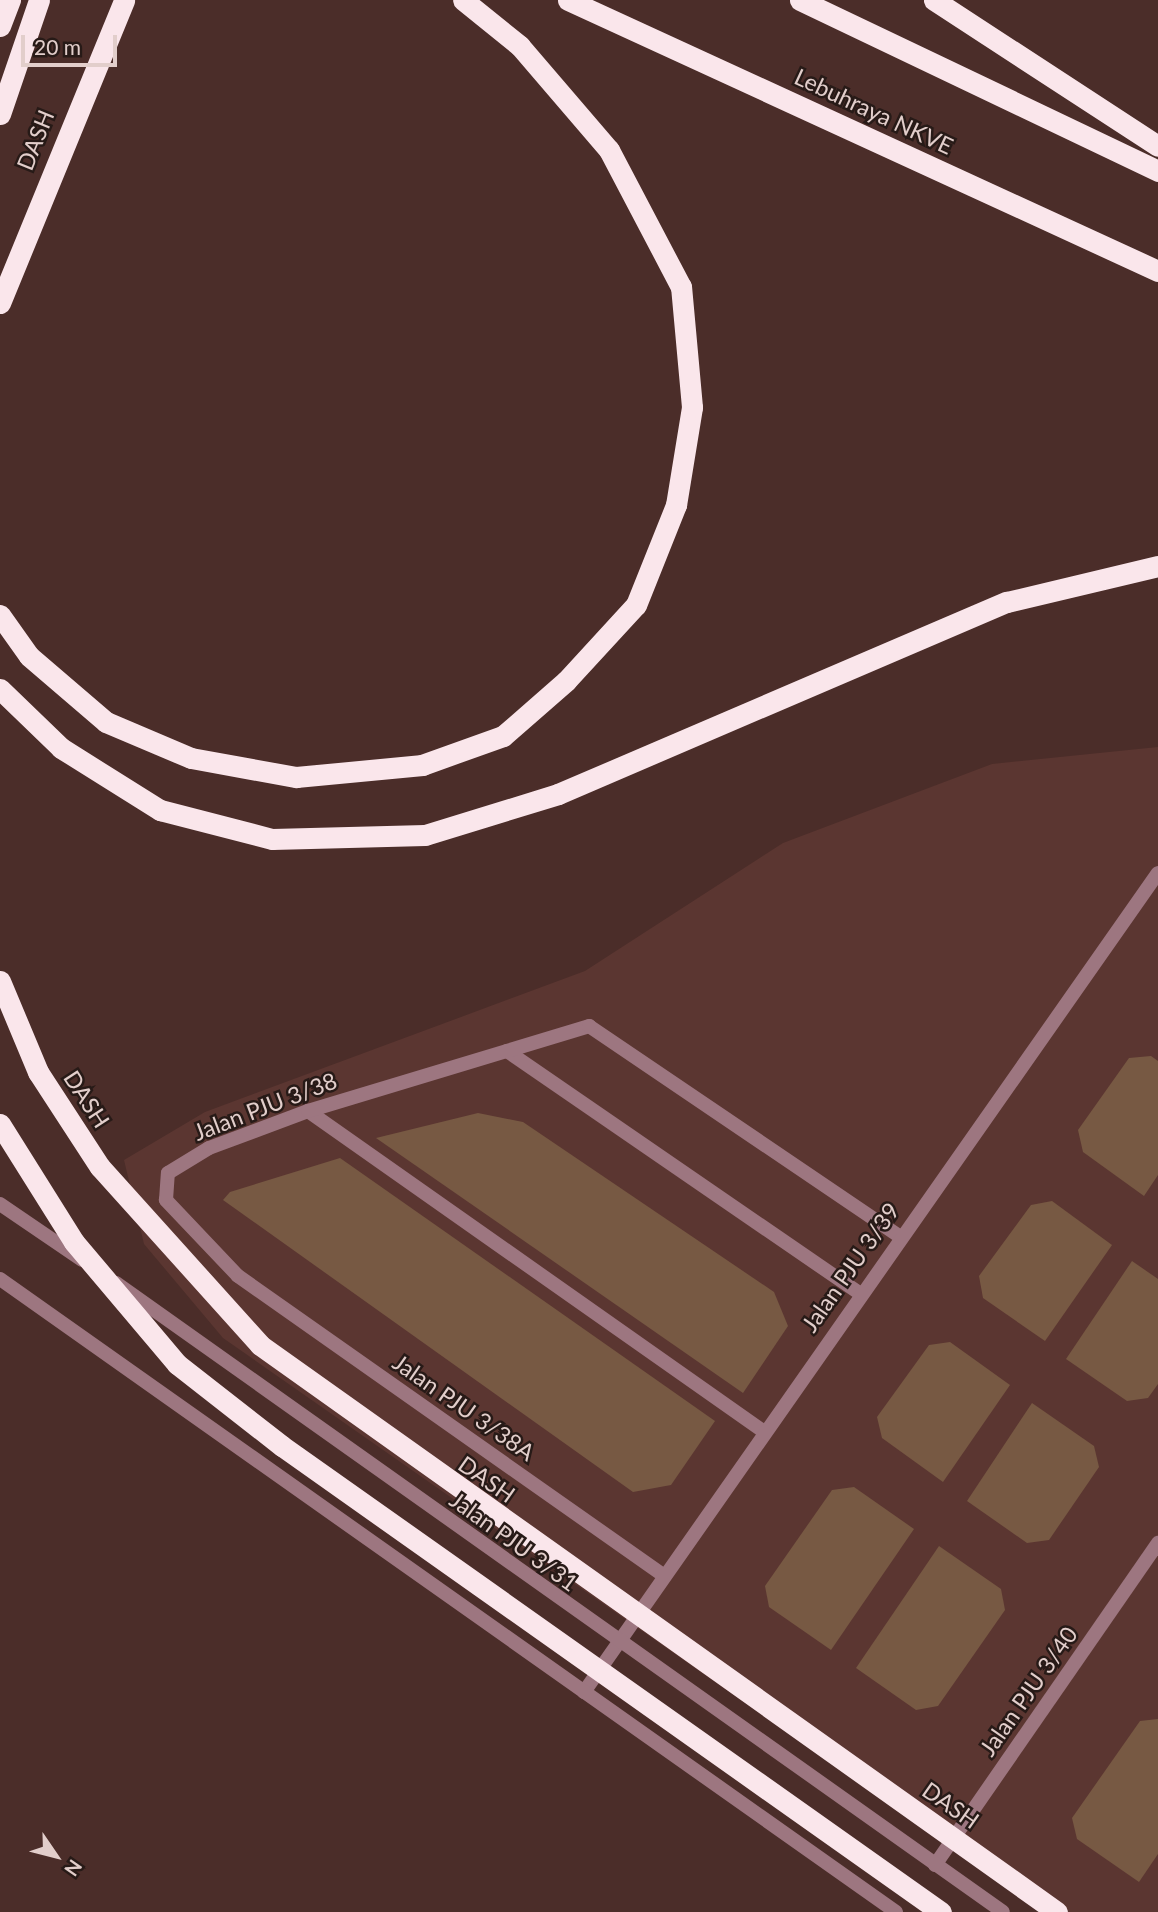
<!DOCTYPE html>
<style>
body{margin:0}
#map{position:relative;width:1158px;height:1912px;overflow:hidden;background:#4b2d29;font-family:Lato,sans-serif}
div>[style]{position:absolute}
.built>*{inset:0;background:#5b3631}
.building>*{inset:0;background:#775943}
.service>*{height:14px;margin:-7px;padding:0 7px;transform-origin:7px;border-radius:7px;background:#9d7680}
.minor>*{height:14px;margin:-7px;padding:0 7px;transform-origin:7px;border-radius:7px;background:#9d7680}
.tertiary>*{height:14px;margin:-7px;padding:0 7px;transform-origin:7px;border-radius:7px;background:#9d7680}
.motorway>*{height:21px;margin:-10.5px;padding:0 10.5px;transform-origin:10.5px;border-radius:10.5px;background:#fae6eb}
.motorway-bridge>*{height:21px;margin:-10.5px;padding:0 10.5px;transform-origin:10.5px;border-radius:10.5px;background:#fae6eb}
span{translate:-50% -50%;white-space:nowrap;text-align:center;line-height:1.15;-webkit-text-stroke:5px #271a17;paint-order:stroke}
.street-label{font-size:23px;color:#e2cecb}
.north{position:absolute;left:21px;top:1821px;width:70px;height:70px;-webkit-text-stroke:5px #271a17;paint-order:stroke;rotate:125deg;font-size:19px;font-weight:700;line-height:28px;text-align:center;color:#e2cecb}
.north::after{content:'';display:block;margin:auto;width:24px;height:32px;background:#e2cecb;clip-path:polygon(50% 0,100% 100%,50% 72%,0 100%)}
.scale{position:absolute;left:21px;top:35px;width:96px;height:32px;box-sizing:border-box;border:4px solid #e2cecb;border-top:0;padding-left:9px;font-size:21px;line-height:24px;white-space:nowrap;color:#e2cecb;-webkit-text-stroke:5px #271a17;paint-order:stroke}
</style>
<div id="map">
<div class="built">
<div style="clip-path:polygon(1158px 747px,1158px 1912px,1044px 1912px,223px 1338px,144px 1244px,124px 1160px,205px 1112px,585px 971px,783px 843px,992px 764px)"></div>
</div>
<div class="building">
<div style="clip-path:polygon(1151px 1056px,1158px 1061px,1158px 1175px,1144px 1196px,1083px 1152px,1078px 1130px,1129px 1058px)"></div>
<div style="clip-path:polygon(478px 1113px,523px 1122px,774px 1292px,788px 1326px,743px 1393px,376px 1138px)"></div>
<div style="clip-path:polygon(340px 1158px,715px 1421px,671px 1485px,633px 1492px,223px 1200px,230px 1192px)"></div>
<div style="clip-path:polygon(1052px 1201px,1112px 1245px,1045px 1341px,983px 1298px,979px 1276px,1031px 1205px)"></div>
<div style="clip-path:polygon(1132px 1261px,1158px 1279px,1158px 1384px,1148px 1398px,1127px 1401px,1066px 1359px)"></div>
<div style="clip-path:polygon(950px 1342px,1010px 1385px,943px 1482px,882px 1438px,877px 1417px,929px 1345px)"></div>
<div style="clip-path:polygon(1032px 1403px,1094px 1446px,1099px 1467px,1049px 1540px,1027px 1543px,967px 1501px)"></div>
<div style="clip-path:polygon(854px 1487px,914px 1529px,831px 1650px,769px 1607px,765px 1586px,832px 1490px)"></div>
<div style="clip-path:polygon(939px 1546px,1001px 1589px,1005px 1610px,938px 1706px,916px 1710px,856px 1668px)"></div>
<div style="clip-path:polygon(1158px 1719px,1158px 1854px,1139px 1882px,1077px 1839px,1072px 1818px,1140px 1721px)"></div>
</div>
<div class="service">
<div style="left:308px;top:1111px;width:556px;rotate:35.12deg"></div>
</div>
<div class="minor">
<div style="left:507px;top:1051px;width:427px;rotate:34.5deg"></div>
<div style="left:663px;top:1575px;width:520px;rotate:-144.87deg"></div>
<div style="left:238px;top:1276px;width:105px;rotate:-133.5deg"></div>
<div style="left:166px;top:1200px;width:27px;rotate:-86deg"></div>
<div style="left:168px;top:1173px;width:48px;rotate:-31.4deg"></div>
<div style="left:209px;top:1148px;width:106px;rotate:-20.5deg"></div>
<div style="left:308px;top:1111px;width:294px;rotate:-16.8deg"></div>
<div style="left:589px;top:1026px;width:374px;rotate:34.1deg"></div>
<div style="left:584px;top:1692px;width:1000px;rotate:-54.98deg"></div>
<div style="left:935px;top:1865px;width:392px;rotate:-55.3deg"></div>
</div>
<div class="tertiary">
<div style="left:0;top:1204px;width:99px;rotate:34.3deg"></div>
<div style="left:0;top:1279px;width:1097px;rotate:35.24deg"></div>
<div style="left:116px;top:1283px;width:1087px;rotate:35.34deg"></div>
</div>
<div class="motorway">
<div style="left:568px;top:0;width:649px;rotate:24.67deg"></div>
<div style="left:800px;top:0;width:397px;rotate:25.5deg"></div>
<div style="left:934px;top:0;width:267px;rotate:33.1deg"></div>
<div style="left:0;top:26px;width:28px;rotate:-69deg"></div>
<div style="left:0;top:114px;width:120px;rotate:-71.1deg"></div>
<div style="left:0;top:303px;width:327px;rotate:-67.7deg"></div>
<div style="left:0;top:615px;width:50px;rotate:54.7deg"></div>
<div style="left:29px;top:656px;width:101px;rotate:40.6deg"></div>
<div style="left:106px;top:722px;width:92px;rotate:23deg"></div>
<div style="left:191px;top:758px;width:107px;rotate:10.3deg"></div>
<div style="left:296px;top:777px;width:127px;rotate:-5.4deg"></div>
<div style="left:422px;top:765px;width:86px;rotate:-19.7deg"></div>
<div style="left:503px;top:736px;width:84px;rotate:-41.1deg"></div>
<div style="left:566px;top:681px;width:103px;rotate:-47.4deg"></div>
<div style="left:636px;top:605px;width:108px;rotate:-68.2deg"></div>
<div style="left:676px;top:505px;width:99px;rotate:-80.7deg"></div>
<div style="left:692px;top:407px;width:121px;rotate:-95.2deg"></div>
<div style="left:681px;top:287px;width:155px;rotate:-117.7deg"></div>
<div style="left:609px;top:150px;width:137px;rotate:-130.6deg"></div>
<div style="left:520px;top:46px;width:73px;rotate:-141.1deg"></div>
<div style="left:0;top:689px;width:85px;rotate:44deg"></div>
<div style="left:61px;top:748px;width:117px;rotate:32.1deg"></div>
<div style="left:160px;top:810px;width:116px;rotate:14.5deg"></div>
<div style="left:272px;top:839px;width:153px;rotate:-1.5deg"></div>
<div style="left:425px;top:835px;width:139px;rotate:-17.1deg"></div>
<div style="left:558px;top:794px;width:488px;rotate:-23.2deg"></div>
<div style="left:1007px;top:602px;width:155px;rotate:-13.4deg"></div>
</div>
<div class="motorway-bridge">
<div style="left:0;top:981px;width:99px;rotate:67.3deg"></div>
<div style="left:38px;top:1072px;width:113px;rotate:56.9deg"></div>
<div style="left:100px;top:1167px;width:239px;rotate:48deg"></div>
<div style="left:260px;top:1345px;width:978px;rotate:35.43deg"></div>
<div style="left:0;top:1124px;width:139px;rotate:57.9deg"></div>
<div style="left:74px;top:1242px;width:160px;rotate:49.8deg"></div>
<div style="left:177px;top:1364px;width:133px;rotate:38deg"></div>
<div style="left:282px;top:1446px;width:807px;rotate:35.27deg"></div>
</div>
<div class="street-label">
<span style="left:874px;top:111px;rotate:25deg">Lebuhraya NKVE</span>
<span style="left:35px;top:140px;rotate:-68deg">DASH</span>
<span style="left:87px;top:1099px;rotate:57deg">DASH</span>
<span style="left:265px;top:1106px;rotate:-21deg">Jalan PJU 3/38</span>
<span style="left:850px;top:1267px;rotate:-55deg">Jalan PJU 3/39</span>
<span style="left:464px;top:1407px;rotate:35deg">Jalan PJU 3/38A</span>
<span style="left:487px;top:1479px;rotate:35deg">DASH</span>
<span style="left:514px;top:1541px;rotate:36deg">Jalan PJU 3/31</span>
<span style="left:1028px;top:1691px;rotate:-55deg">Jalan PJU 3/40</span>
<span style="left:951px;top:1805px;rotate:35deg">DASH</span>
</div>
<div class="north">N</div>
<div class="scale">20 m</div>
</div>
